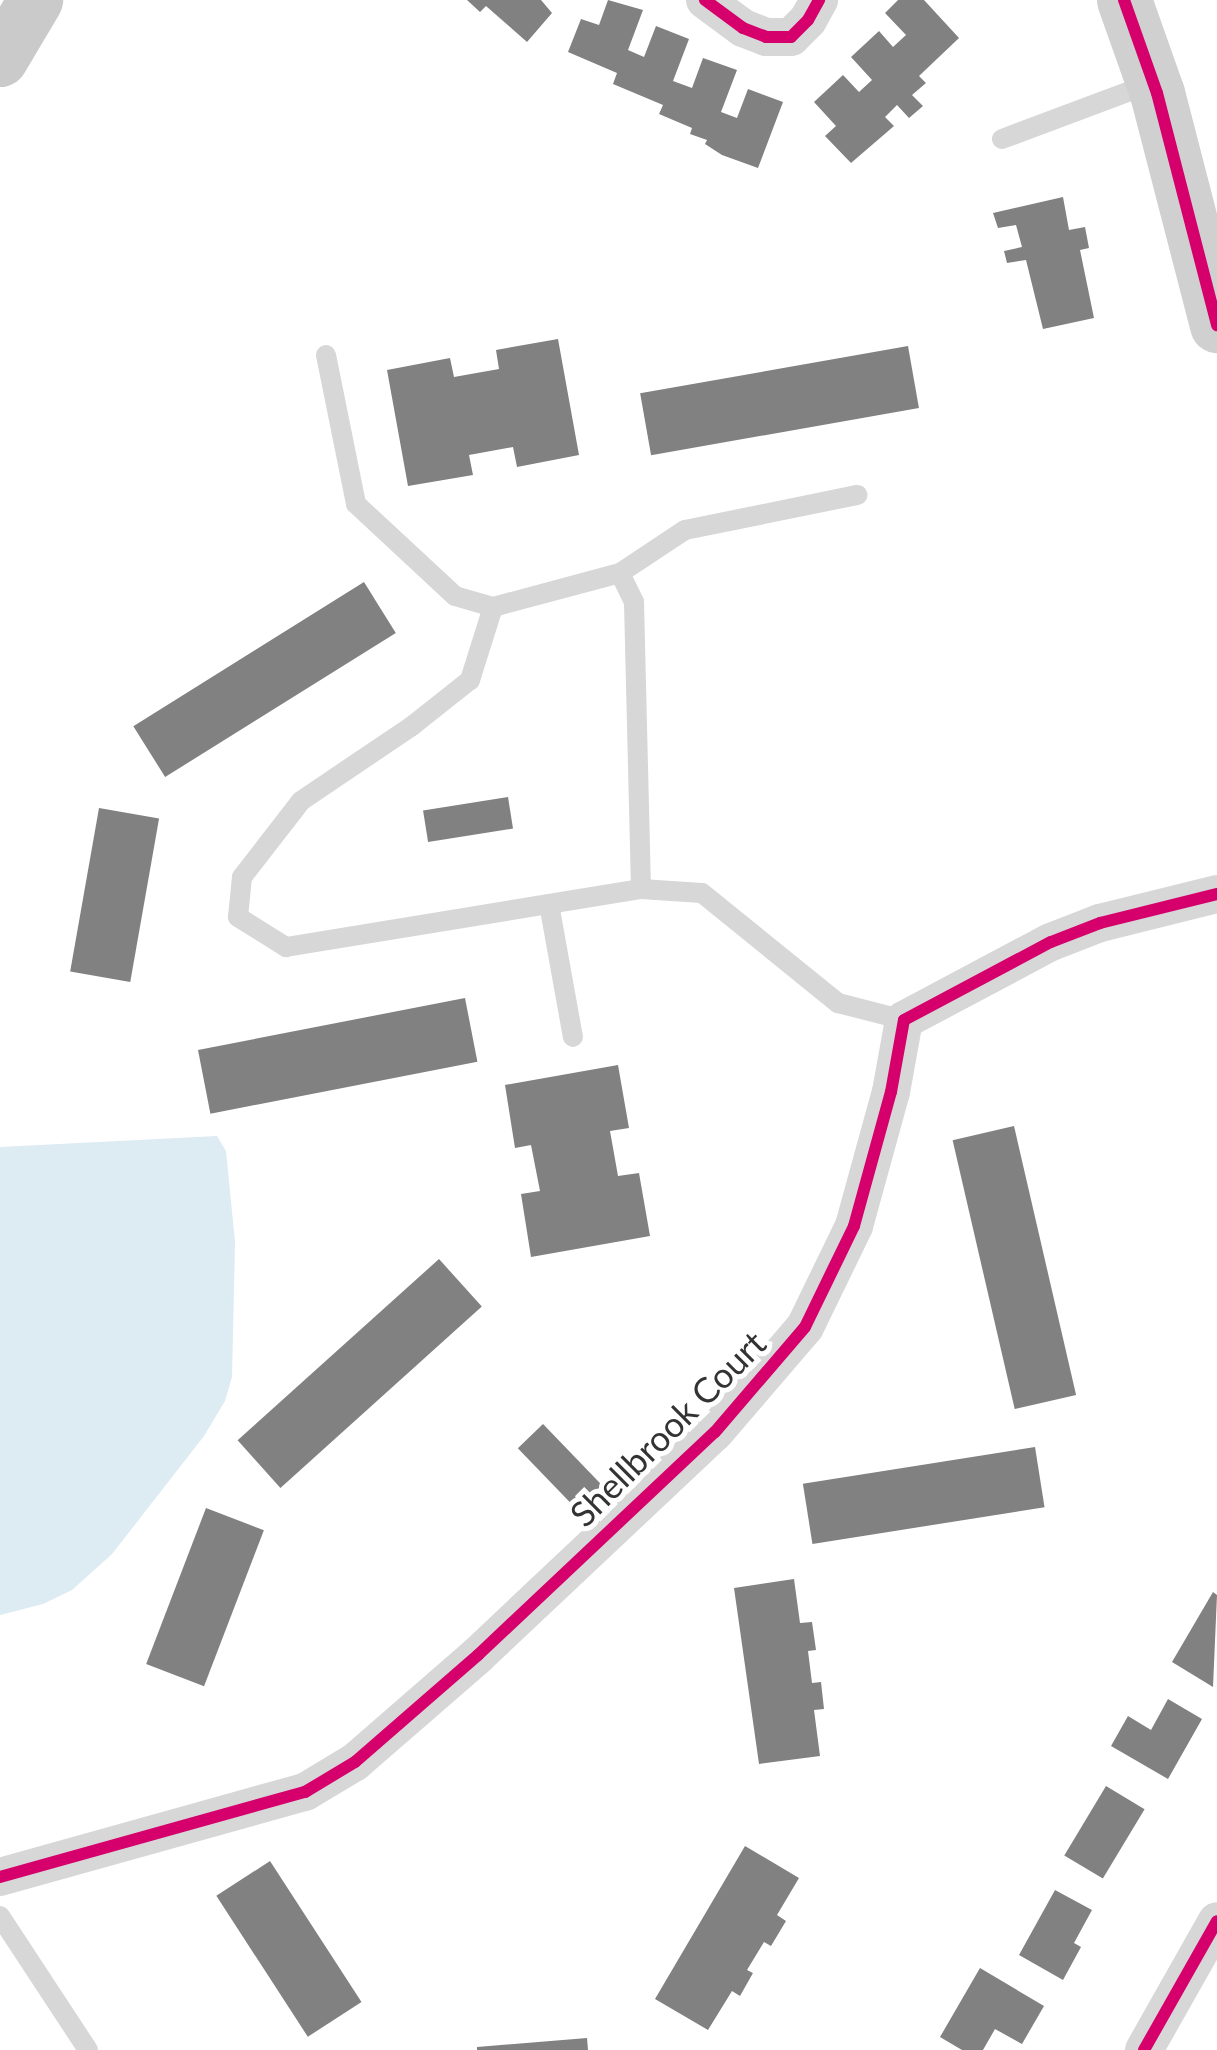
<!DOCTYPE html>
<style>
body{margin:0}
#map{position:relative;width:1217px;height:2050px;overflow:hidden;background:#fff;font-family:Lato,sans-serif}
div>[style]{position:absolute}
.water>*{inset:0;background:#ddebf3}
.building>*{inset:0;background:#818181;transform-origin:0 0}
.service>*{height:20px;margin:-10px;padding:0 10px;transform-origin:10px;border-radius:10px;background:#d7d7d7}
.minor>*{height:38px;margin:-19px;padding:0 19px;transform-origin:19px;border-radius:19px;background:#d7d7d7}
.secondary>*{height:55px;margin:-27.5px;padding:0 27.5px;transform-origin:27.5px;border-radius:27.5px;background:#d0d0d0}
.primary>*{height:55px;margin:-27.5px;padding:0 27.5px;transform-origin:27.5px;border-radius:27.5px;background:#cacaca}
.cycleway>*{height:12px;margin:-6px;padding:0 6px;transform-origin:6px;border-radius:6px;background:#d6006c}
span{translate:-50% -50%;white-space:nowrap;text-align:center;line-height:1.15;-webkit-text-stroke:10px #fff;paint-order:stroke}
.street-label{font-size:35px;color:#333}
</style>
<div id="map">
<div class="water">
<div style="clip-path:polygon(217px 1136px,226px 1151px,235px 1242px,232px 1377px,225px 1401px,204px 1436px,112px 1554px,72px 1590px,43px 1604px,0 1615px,0 1147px)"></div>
</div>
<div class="building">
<div style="clip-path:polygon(467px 0,541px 0,552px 13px,527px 42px,486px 6px,480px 12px)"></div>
<div style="clip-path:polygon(608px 0,643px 10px,628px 50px,644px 57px,656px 26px,689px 39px,673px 81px,692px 88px,703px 58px,737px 70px,721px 112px,737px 118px,748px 89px,783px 102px,758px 168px,722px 155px,705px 144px,707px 140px,690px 134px,692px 128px,659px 114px,663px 105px,613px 84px,617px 73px,568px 52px,581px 19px,599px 25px)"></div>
<div style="clip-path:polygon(898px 0,924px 0,959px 38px,919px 76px,926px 83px,912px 95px,923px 106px,909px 118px,897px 105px,885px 117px,894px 126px,851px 163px,825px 136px,836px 126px,814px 102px,843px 75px,859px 92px,872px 80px,851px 57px,879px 31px,893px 47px,906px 35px,885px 13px)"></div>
<div style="clip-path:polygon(1063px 197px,1069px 230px,1085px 227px,1089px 248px,1080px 250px,1094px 318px,1043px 329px,1026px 260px,1007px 263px,1004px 251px,1022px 247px,1016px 225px,998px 228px,993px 213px)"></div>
<div style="clip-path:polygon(558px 339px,579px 455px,517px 467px,513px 447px,469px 455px,473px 475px,408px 486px,387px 370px,450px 358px,454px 377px,499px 369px,496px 350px)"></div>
<div style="left:908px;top:346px;width:63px;height:272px;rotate:80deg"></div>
<div style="left:364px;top:582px;width:60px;height:272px;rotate:58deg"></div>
<div style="left:508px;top:797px;width:32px;height:86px;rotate:81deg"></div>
<div style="left:99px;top:808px;width:61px;height:166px;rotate:10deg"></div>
<div style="left:465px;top:998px;width:65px;height:272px;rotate:79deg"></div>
<div style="clip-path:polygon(618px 1065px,629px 1128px,610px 1131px,618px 1176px,639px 1173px,650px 1236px,531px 1257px,521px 1194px,540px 1191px,531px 1145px,515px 1148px,505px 1085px)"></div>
<div style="left:1014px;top:1126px;width:276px;height:63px;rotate:77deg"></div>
<div style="left:439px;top:1259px;width:64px;height:271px;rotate:48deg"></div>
<div style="left:543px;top:1424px;width:85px;height:35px;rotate:46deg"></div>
<div style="left:1035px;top:1447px;width:61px;height:235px;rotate:81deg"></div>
<div style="left:206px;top:1508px;width:62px;height:167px;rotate:21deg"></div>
<div style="clip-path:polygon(794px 1579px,800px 1623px,812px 1622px,816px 1650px,808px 1651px,812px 1683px,821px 1682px,824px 1709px,814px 1710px,820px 1756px,759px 1764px,734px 1588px)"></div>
<div style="clip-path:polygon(1213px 1592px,1217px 1595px,1213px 1687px,1172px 1662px)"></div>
<div style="clip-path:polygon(1168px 1699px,1202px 1719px,1168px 1779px,1111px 1746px,1128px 1716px,1151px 1730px)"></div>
<div style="left:1106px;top:1786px;width:45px;height:81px;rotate:31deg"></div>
<div style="clip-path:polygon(745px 1846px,799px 1878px,777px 1915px,786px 1921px,771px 1946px,764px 1942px,747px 1970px,753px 1973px,740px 1996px,732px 1991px,708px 2030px,655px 1999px)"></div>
<div style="left:270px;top:1861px;width:168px;height:64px;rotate:57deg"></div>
<div style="clip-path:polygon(1055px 1890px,1092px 1910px,1074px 1943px,1081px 1947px,1063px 1980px,1019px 1955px)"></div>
<div style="clip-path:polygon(980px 1968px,1044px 2006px,1022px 2044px,995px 2029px,983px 2050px,962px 2050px,940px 2037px)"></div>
<div style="clip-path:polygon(587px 2038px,588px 2050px,477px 2050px,477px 2047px)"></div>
</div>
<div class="service">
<div style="left:1002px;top:139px;width:160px;rotate:-20.5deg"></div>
<div style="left:326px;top:355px;width:152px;rotate:78.6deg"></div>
<div style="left:356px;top:504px;width:135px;rotate:42.9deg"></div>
<div style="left:455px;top:596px;width:40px;rotate:16deg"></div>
<div style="left:620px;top:573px;width:78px;rotate:-33.5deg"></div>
<div style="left:685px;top:530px;width:176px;rotate:-11.5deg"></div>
<div style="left:641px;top:889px;width:287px;rotate:-91.4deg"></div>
<div style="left:634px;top:602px;width:32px;rotate:-116deg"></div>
<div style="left:620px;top:573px;width:131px;rotate:165deg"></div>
<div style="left:493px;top:607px;width:77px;rotate:107.5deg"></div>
<div style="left:470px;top:680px;width:74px;rotate:141.6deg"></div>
<div style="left:412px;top:726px;width:134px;rotate:146deg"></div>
<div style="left:301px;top:801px;width:96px;rotate:127.8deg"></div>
<div style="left:242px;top:877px;width:40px;rotate:95.7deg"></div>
<div style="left:238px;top:917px;width:57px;rotate:32deg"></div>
<div style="left:286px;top:947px;width:360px;rotate:-9.3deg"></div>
<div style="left:641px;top:889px;width:61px;rotate:3.8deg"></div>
<div style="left:702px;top:893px;width:175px;rotate:39deg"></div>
<div style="left:838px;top:1003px;width:68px;rotate:14.4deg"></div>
<div style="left:549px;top:904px;width:135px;rotate:79.8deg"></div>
<div style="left:0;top:1916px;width:160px;rotate:56.7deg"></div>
</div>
<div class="minor">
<div style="left:705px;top:0;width:47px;rotate:36.4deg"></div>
<div style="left:743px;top:28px;width:25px;rotate:21deg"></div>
<div style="left:766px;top:37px;width:25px"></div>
<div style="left:791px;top:37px;width:24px;rotate:-45deg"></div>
<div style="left:808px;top:20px;width:23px;rotate:-61deg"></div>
<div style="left:0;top:1877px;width:317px;rotate:-15.6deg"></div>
<div style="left:305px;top:1792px;width:58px;rotate:-31deg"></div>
<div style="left:355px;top:1762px;width:163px;rotate:-41deg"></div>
<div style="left:478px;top:1655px;width:325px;rotate:-43.3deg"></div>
<div style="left:715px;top:1432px;width:138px;rotate:-49.4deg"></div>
<div style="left:805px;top:1327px;width:112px;rotate:-64.1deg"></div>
<div style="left:854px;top:1226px;width:139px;rotate:-74.6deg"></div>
<div style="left:891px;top:1092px;width:73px;rotate:-79.8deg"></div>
<div style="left:904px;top:1020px;width:166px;rotate:-28deg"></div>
<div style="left:1051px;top:942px;width:53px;rotate:-21.2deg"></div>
<div style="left:1100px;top:923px;width:121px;rotate:-13.9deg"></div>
<div style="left:1144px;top:2050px;width:148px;rotate:-60.5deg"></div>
</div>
<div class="secondary">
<div style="left:1124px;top:0;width:99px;rotate:70.5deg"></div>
<div style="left:1157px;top:93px;width:240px;rotate:75.5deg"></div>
</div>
<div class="primary">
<div style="left:0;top:59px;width:69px;rotate:-59.3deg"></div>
</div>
<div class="cycleway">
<div style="left:705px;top:0;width:47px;rotate:36.4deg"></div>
<div style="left:743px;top:28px;width:25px;rotate:21deg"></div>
<div style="left:766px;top:37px;width:25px"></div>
<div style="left:791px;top:37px;width:24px;rotate:-45deg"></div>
<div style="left:808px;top:20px;width:23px;rotate:-61deg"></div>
<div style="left:1124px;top:0;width:99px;rotate:70.5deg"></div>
<div style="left:1157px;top:93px;width:240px;rotate:75.5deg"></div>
<div style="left:0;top:1877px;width:317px;rotate:-15.6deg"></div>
<div style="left:305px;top:1792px;width:58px;rotate:-31deg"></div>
<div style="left:355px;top:1762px;width:163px;rotate:-41deg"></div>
<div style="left:478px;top:1655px;width:325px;rotate:-43.3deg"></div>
<div style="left:715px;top:1432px;width:138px;rotate:-49.4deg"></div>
<div style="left:805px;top:1327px;width:112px;rotate:-64.1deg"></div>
<div style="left:854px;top:1226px;width:139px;rotate:-74.6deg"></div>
<div style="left:891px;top:1092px;width:73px;rotate:-79.8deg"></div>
<div style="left:904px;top:1020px;width:166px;rotate:-28deg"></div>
<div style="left:1051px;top:942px;width:53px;rotate:-21.2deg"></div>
<div style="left:1100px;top:923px;width:121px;rotate:-13.9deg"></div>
<div style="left:1144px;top:2050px;width:148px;rotate:-60.5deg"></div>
</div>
<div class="street-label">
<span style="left:667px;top:1428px;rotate:-45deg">Shellbrook Court</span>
</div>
</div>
